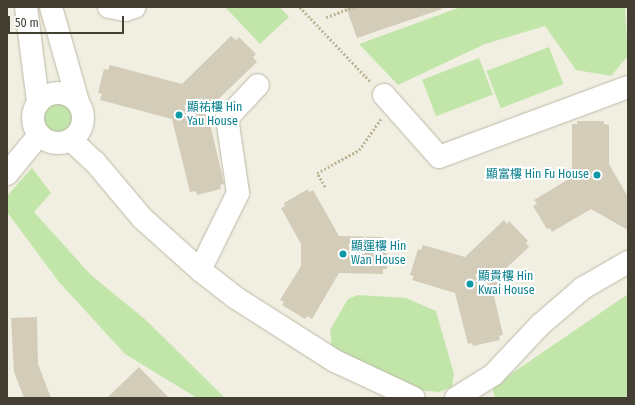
<!DOCTYPE html>
<meta charset="utf-8">
<style>
body{margin:0}
#map{position:relative;width:635px;height:405px;overflow:hidden;background:#f1efe2;font-family:"Fira Sans Condensed","Noto Sans TC",sans-serif}
div>[style]{position:absolute}
.green>*{inset:0;background:#c2e6aa;transform-origin:0 0}
.round{border-radius:50%}
.building>*{inset:0;background:#d3ccb8}
.path>*{height:2.5px;margin-top:-1.25px;transform-origin:0;background:repeating-linear-gradient(90deg,#beb697 0 2px,transparent 0 4px)}
.roads{filter:drop-shadow(0 0 1px #bcb8a5) drop-shadow(0 0 1px #bcb8a5)}
.minor>*{height:22px;margin:-11px;padding:0 11px;transform-origin:11px;border-radius:11px;background:#fff}
.minor>.ring{margin:-11px;padding:0;box-sizing:content-box;background:none;border:22px solid #fff;border-radius:50%}
.dots>*{width:11px;height:11px;translate:-50% -50%;box-sizing:border-box;border:2px solid #fff;border-radius:50%}
span{translate:-50% -50%;white-space:nowrap;text-align:center;line-height:1.15;-webkit-text-stroke:4px #fff;paint-order:stroke}
.culture-label{font-size:12px;color:#0d838f}
.left{translate:0 -50%;text-align:left}
.right{translate:-100% -50%;text-align:right}
.frame{position:absolute;inset:0;border:8px solid #433f33;pointer-events:none}
.scale{position:absolute;left:8px;top:16px;width:116px;height:18px;box-sizing:border-box;border:2px solid #433f33;border-top:0;padding-left:5px;font-size:12px;line-height:14px;white-space:nowrap;color:#433f33;-webkit-text-stroke:3px #fff;paint-order:stroke}
</style>
<div id="map">
<div class="green">
<div style="clip-path:polygon(225px 7px,280px 7px,289px 17px,260px 44px)"></div>
<div style="clip-path:polygon(461px 7px,625px 7px,628px 56px,611px 76px,576px 70px,545px 26px,485px 44px,398px 85px,359px 44px)"></div>
<div style="left:549px;top:47px;width:40px;height:67px;rotate:69deg"></div>
<div style="left:479px;top:58px;width:39px;height:61px;rotate:69deg"></div>
<div class="round" style="left:36px;top:96px;width:44px;height:44px"></div>
<div style="clip-path:polygon(32px 168px,51px 193px,34px 212px,91px 275px,147px 321px,225px 398px,197px 398px,125px 354px,59px 282px,7px 212px,7px 196px)"></div>
<div style="clip-path:polygon(628px 294px,628px 398px,495px 398px,492px 387px)"></div>
<div style="clip-path:polygon(358px 295px,406px 298px,436px 311px,454px 374px,452px 387px,439px 392px,419px 390px,332px 348px,330px 330px,348px 299px)"></div>
</div>
<div class="building">
<div style="clip-path:polygon(346px 7px,441px 7px,442px 9px,357px 38px)"></div>
<div style="clip-path:polygon(231px 36px,236px 40px,239px 37px,256px 54px,253px 57px,257px 62px,207px 110px,224px 184px,220px 185px,221px 189px,197px 195px,196px 191px,190px 192px,172px 119px,100px 100px,102px 94px,98px 93px,104px 69px,108px 70px,110px 65px,182px 84px)"></div>
<div style="clip-path:polygon(577px 121px,604px 121px,604px 124px,609px 125px,609px 164px,628px 197px,628px 230px,591px 209px,552px 232px,550px 228px,547px 229px,533px 206px,537px 204px,534px 200px,572px 177px,572px 124px,577px 124px)"></div>
<div style="clip-path:polygon(308px 189px,309px 192px,313px 190px,339px 236px,383px 237px,383px 242px,387px 242px,387px 269px,383px 269px,383px 274px,339px 273px,312px 319px,307px 316px,305px 319px,282px 305px,284px 302px,280px 300px,301px 266px,301px 244px,281px 208px,285px 206px,284px 203px)"></div>
<div style="clip-path:polygon(504px 220px,507px 224px,509px 221px,528px 241px,526px 243px,529px 247px,500px 274px,497px 286px,494px 296px,503px 335px,499px 336px,500px 340px,473px 346px,472px 343px,468px 344px,455px 293px,412px 280px,414px 276px,410px 275px,418px 249px,421px 250px,423px 245px,465px 257px)"></div>
<div style="clip-path:polygon(37px 317px,38px 364px,51px 398px,24px 398px,14px 372px,11px 318px)"></div>
<div style="clip-path:polygon(139px 367px,169px 398px,107px 398px)"></div>
</div>
<div class="path">
<div style="left:300px;top:7px;width:103px;rotate:46.6deg"></div>
<div style="left:326px;top:17px;width:30px;rotate:-20deg"></div>
<div style="left:325px;top:187px;width:16px;rotate:-120deg"></div>
<div style="left:317px;top:173px;width:48px;rotate:-28.7deg"></div>
<div style="left:359px;top:150px;width:38px;rotate:-55deg"></div>
</div>
<div class="roads">
<div class="minor">
<div style="left:26px;top:7px;width:96px;rotate:82.8deg"></div>
<div style="left:51px;top:7px;width:99px;rotate:74.1deg"></div>
<div style="left:109px;top:7px;width:16px;rotate:11deg"></div>
<div style="left:125px;top:10px;width:10px;rotate:-17deg"></div>
<div class="ring" style="left:33px;top:93px;width:28px;height:28px"></div>
<div style="left:384px;top:95px;width:83px;rotate:48.4deg"></div>
<div style="left:439px;top:157px;width:202px;rotate:-20.3deg"></div>
<div style="left:71px;top:140px;width:33px;rotate:43deg"></div>
<div style="left:95px;top:162px;width:73px;rotate:50deg"></div>
<div style="left:142px;top:218px;width:78px;rotate:41.9deg"></div>
<div style="left:200px;top:270px;width:46px;rotate:37.9deg"></div>
<div style="left:236px;top:298px;width:117px;rotate:32.5deg"></div>
<div style="left:335px;top:361px;width:87px;rotate:25.1deg"></div>
<div style="left:7px;top:174px;width:50px;rotate:-50.6deg"></div>
<div style="left:200px;top:270px;width:86px;rotate:-63.7deg"></div>
<div style="left:238px;top:193px;width:76px;rotate:-98.3deg"></div>
<div style="left:227px;top:118px;width:45px;rotate:-46.8deg"></div>
<div style="left:456px;top:398px;width:44px;rotate:-31.9deg"></div>
<div style="left:493px;top:375px;width:69px;rotate:-46.8deg"></div>
<div style="left:540px;top:325px;width:57px;rotate:-40.7deg"></div>
<div style="left:583px;top:288px;width:52px;rotate:-30deg"></div>
</div>
</div>
<div class="dots">
<div style="left:179px;top:115px;background:#0f9aa8"></div>
<div style="left:597px;top:175px;background:#0f9aa8"></div>
<div style="left:343px;top:254px;background:#0f9aa8"></div>
<div style="left:470px;top:284px;background:#0f9aa8"></div>
</div>
<div class="culture-label">
<span class="left" style="left:187px;top:115px">顯祐樓 Hin<br>Yau House</span>
<span class="right" style="left:589px;top:175px">顯富樓 Hin Fu House</span>
<span class="left" style="left:351px;top:254px">顯運樓 Hin<br>Wan House</span>
<span class="left" style="left:478px;top:284px">顯貴樓 Hin<br>Kwai House</span>
</div>
<div class="frame"></div>
<div class="scale">50 m</div>
</div>
